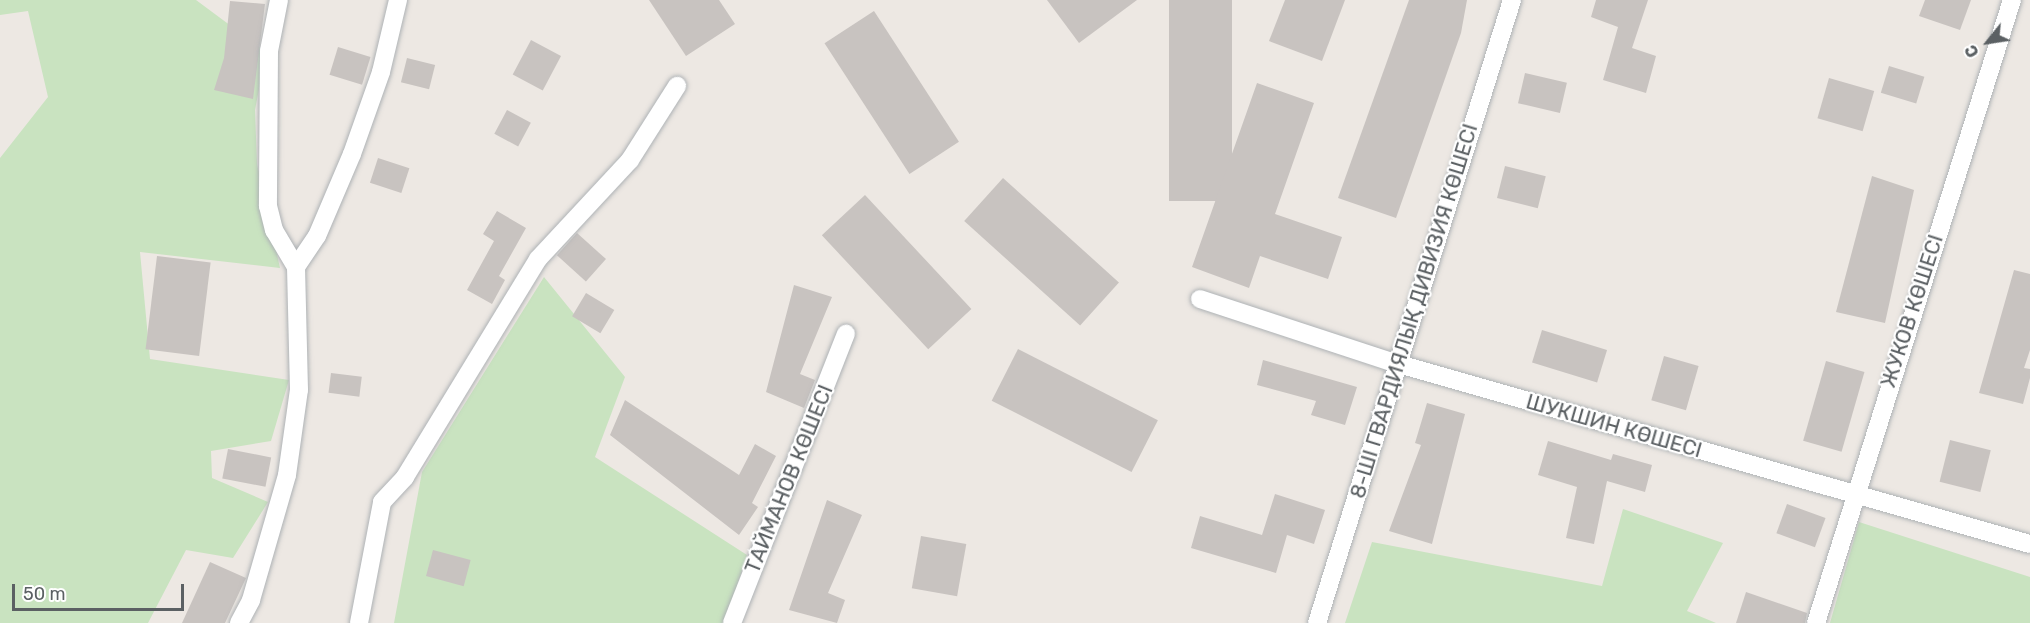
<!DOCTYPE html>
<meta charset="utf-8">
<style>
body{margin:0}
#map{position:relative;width:2030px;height:623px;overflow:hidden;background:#ede8e3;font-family:Rubik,sans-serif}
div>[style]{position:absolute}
.green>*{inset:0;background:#c9e3c0}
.building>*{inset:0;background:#c8c3c0;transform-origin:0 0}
.roads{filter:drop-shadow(0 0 2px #aeb2b5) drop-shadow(0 0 2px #aeb2b5)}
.street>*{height:18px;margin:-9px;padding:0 9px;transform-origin:9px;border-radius:9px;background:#fff}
span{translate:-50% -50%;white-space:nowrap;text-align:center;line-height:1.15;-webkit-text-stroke:4.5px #fff;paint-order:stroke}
.street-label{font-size:21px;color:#5b6063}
.north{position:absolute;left:1958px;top:12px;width:60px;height:60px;-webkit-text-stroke:4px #fff;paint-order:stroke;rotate:240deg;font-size:16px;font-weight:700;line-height:24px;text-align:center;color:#5b6063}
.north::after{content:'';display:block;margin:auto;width:21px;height:27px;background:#5b6063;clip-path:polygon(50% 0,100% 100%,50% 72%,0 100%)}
.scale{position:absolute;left:12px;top:584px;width:172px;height:27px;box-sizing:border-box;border:3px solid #5b6063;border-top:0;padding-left:8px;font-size:18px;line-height:21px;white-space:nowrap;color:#5b6063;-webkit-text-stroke:4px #fff;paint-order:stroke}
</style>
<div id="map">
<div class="green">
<div style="clip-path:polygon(0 0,196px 0,266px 52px,255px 110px,257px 164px,280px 268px,140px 252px,150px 359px,289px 380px,271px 441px,211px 451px,212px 478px,268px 502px,233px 558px,186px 550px,148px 623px,0 623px,0 158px,48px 97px,28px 11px,0 15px)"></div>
<div style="clip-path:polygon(544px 277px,625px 377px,595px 457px,747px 555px,725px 623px,394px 623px,422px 472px)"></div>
<div style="clip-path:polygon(1623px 509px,1723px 543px,1687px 611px,1716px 623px,1345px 623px,1372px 542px,1602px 586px)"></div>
<div style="clip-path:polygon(1859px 522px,2030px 577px,2030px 623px,1830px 623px)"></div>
</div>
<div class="building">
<div style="clip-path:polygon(649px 0,719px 0,735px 24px,686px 56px)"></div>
<div style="clip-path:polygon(1047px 0,1137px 0,1079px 43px)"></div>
<div style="left:1169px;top:0;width:63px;height:201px"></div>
<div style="clip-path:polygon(1285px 0,1345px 0,1322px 61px,1269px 41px)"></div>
<div style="clip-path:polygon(1409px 0,1467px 0,1461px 33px,1396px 218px,1338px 198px)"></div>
<div style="clip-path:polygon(1596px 0,1648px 0,1632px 48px,1656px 56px,1646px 93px,1603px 80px,1618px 27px,1591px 17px)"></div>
<div style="clip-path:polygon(1925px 0,1971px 0,1960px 30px,1919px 16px)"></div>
<div style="clip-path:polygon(230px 1px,265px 4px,253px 99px,214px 90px,224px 58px)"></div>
<div style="left:874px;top:11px;width:156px;height:59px;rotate:57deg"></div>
<div style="left:531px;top:40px;width:34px;height:39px;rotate:28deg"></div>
<div style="left:338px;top:47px;width:34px;height:29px;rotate:17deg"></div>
<div style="left:407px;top:58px;width:29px;height:25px;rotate:14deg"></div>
<div style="left:1889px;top:66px;width:37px;height:28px;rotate:17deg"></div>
<div style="left:1525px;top:73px;width:43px;height:31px;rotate:13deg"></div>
<div style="left:1829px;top:78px;width:47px;height:42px;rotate:16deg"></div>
<div style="clip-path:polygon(1257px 83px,1314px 103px,1275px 214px,1342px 237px,1328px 279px,1260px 256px,1249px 288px,1192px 267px)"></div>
<div style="left:507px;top:110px;width:27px;height:27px;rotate:28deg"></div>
<div style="left:378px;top:158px;width:33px;height:26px;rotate:18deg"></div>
<div style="left:1505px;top:166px;width:42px;height:33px;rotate:14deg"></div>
<div style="clip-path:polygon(1872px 176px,1914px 190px,1885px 323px,1836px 312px)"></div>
<div style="left:1003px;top:178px;width:156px;height:58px;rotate:42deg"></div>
<div style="left:865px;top:195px;width:156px;height:59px;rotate:47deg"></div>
<div style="clip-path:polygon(497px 211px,526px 228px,499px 276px,505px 280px,492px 304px,467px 290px,494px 241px,483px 234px)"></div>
<div style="left:577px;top:233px;width:39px;height:30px;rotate:42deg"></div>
<div style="left:157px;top:256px;width:54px;height:94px;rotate:7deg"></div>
<div style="clip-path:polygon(2014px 270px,2030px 274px,2030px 350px,2024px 368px,2030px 369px,2030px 378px,2023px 404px,1979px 393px)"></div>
<div style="clip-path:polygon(794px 285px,832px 297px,800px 374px,815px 380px,804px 408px,766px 392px)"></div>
<div style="left:586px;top:293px;width:33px;height:27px;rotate:31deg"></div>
<div style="left:1542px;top:330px;width:68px;height:34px;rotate:17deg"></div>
<div style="left:1018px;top:349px;width:157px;height:58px;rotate:27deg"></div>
<div style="left:1664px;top:356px;width:36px;height:46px;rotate:16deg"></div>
<div style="clip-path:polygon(1263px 360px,1357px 387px,1345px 425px,1311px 415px,1316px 401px,1257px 385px)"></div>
<div style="left:1826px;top:361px;width:40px;height:83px;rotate:16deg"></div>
<div style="left:331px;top:373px;width:31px;height:20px;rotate:7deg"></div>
<div style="clip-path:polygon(625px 400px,739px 475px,755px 444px,776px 456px,752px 503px,758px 507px,739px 535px,610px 435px)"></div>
<div style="clip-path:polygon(1427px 403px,1465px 414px,1432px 544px,1389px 531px,1421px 445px,1415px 443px)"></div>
<div style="left:1950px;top:440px;width:42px;height:43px;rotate:14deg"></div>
<div style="clip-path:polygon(1548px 441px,1611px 460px,1613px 454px,1652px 465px,1645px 492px,1607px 481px,1594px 544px,1566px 538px,1577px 487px,1538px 475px)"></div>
<div style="left:228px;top:449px;width:44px;height:30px;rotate:11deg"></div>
<div style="clip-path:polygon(1275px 494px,1325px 510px,1314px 544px,1287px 535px,1276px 573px,1191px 548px,1200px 516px,1262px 535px)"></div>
<div style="clip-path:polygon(827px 500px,862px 515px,828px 593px,845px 600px,837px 623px,789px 610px)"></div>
<div style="left:1787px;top:504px;width:41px;height:31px;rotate:20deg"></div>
<div style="left:921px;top:536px;width:46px;height:53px;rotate:10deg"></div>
<div style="left:433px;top:550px;width:39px;height:27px;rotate:15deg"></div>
<div style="clip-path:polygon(210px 562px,246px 578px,225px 623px,182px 623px)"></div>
<div style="clip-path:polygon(1746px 592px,1807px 613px,1805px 623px,1736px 623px)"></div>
</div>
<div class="roads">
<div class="street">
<div style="left:279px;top:0;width:52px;rotate:101.1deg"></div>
<div style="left:269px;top:51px;width:155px;rotate:90.4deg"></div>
<div style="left:268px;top:206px;width:25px;rotate:76deg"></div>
<div style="left:274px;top:230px;width:43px;rotate:59.3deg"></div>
<div style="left:1200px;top:299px;width:205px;rotate:18.2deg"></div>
<div style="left:1395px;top:363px;width:660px;rotate:15.91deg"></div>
<div style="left:239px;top:623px;width:26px;rotate:-62deg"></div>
<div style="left:251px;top:600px;width:130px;rotate:-73.9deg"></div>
<div style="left:287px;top:475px;width:86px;rotate:-82deg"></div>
<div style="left:299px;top:390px;width:123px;rotate:-91.4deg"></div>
<div style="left:296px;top:267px;width:37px;rotate:-56deg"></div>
<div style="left:317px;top:236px;width:89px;rotate:-66.9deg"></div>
<div style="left:352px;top:154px;width:87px;rotate:-70.5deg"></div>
<div style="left:381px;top:72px;width:74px;rotate:-76.7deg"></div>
<div style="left:359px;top:623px;width:123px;rotate:-79.2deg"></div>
<div style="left:382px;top:502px;width:34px;rotate:-47deg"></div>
<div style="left:405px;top:477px;width:255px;rotate:-58.6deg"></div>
<div style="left:538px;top:259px;width:135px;rotate:-47.1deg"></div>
<div style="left:630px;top:160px;width:88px;rotate:-57.6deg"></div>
<div style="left:732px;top:623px;width:311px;rotate:-68.5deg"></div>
<div style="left:1317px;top:623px;width:653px;rotate:-72.62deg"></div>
<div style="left:1816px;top:623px;width:653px;rotate:-72.54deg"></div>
</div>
</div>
<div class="street-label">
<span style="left:1414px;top:311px;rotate:-73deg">8-ШІ ГВАРДИЯЛЫҚ ДИВИЗИЯ КӨШЕСІ</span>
<span style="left:1912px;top:311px;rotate:-72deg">ЖУКОВ КӨШЕСІ</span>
<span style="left:1614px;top:426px;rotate:16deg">ШУКШИН КӨШЕСІ</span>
<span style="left:789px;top:479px;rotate:-68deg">ТАЙМАНОВ КӨШЕСІ</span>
</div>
<div class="north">С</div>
<div class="scale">50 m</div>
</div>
